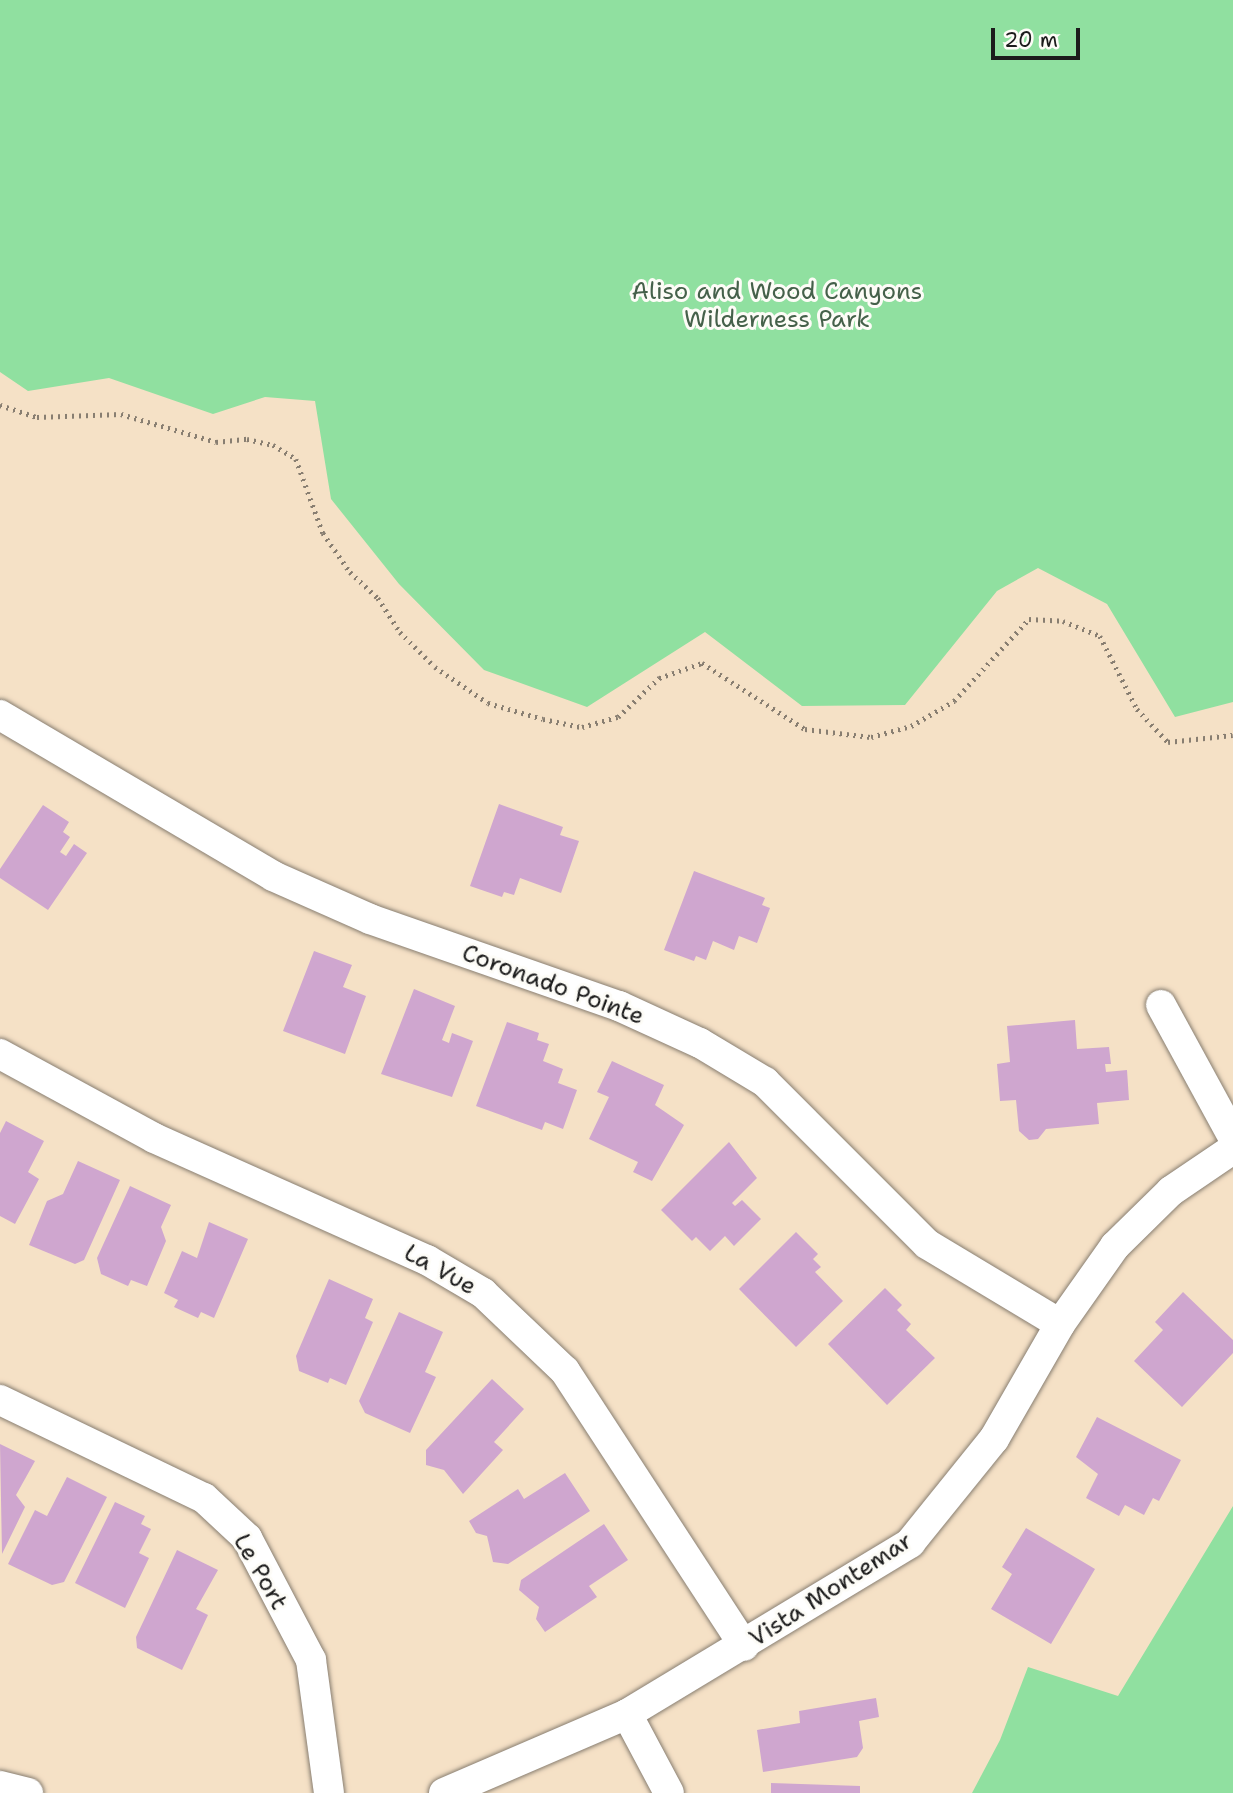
<!DOCTYPE html>
<style>
body{margin:0}
#map{position:relative;width:1233px;height:1793px;overflow:hidden;background:#f5e1c6;font-family:"Shantell Sans",sans-serif}
div>[style]{position:absolute}
.green>*{inset:0;background:#90e0a0}
.building>*{inset:0;background:#cfa6cf}
.path>*{height:4.5px;margin-top:-2.25px;transform-origin:0;background:repeating-linear-gradient(90deg,#887e71 0 2px,transparent 0 7px)}
.roads{filter:drop-shadow(0 0 2px #887e71) drop-shadow(0 0 2px #887e71)}
.minor>*{height:30px;margin:-15px;padding:0 15px;transform-origin:15px;border-radius:15px;background:#fff}
span{translate:-50% -50%;white-space:nowrap;text-align:center;line-height:1.15;-webkit-text-stroke:6px #fdfcf7;paint-order:stroke}
.park-label{font-size:24px;color:#45614a}
.street-label{font-size:24px;color:#1c1c1c}
.scale{position:absolute;left:991px;top:28px;width:89px;height:32px;box-sizing:border-box;border:4px solid #1c1c1c;border-top:0;padding-left:9px;font-size:21px;line-height:24px;white-space:nowrap;color:#1c1c1c;-webkit-text-stroke:5px #fdfcf7;paint-order:stroke}
</style>
<div id="map">
<div class="green">
<div style="clip-path:polygon(0 0,1233px 0,1233px 702px,1175px 717px,1107px 604px,1038px 568px,997px 591px,905px 705px,802px 706px,705px 632px,587px 707px,484px 670px,399px 584px,331px 499px,315px 401px,265px 397px,213px 414px,109px 378px,28px 391px,0 372px)"></div>
<div style="clip-path:polygon(1233px 1506px,1233px 1793px,972px 1793px,1000px 1740px,1028px 1667px,1118px 1696px)"></div>
</div>
<div class="building">
<div style="clip-path:polygon(499px 804px,563px 827px,560px 835px,579px 841px,561px 893px,520px 878px,514px 895px,504px 892px,502px 897px,470px 886px)"></div>
<div style="clip-path:polygon(43px 805px,69px 822px,63px 832px,70px 837px,60px 852px,66px 856px,74px 844px,87px 853px,48px 910px,0 878px,0 869px)"></div>
<div style="clip-path:polygon(694px 871px,765px 898px,762px 905px,770px 908px,757px 943px,739px 936px,734px 950px,713px 941px,706px 960px,696px 956px,694px 961px,664px 950px)"></div>
<div style="clip-path:polygon(314px 951px,352px 965px,343px 987px,366px 996px,345px 1054px,283px 1031px)"></div>
<div style="clip-path:polygon(414px 989px,455px 1006px,442px 1040px,449px 1043px,452px 1033px,473px 1041px,452px 1097px,381px 1074px)"></div>
<div style="clip-path:polygon(1075px 1020px,1077px 1049px,1109px 1047px,1111px 1064px,1105px 1064px,1106px 1072px,1127px 1070px,1129px 1100px,1097px 1103px,1099px 1124px,1046px 1129px,1038px 1139px,1029px 1140px,1019px 1131px,1016px 1100px,1000px 1101px,997px 1064px,1010px 1062px,1007px 1026px)"></div>
<div style="clip-path:polygon(507px 1022px,539px 1033px,537px 1040px,549px 1044px,543px 1061px,563px 1069px,558px 1083px,577px 1090px,563px 1129px,545px 1122px,542px 1130px,476px 1106px)"></div>
<div style="clip-path:polygon(612px 1061px,664px 1085px,655px 1105px,684px 1125px,652px 1181px,633px 1172px,638px 1162px,589px 1139px,609px 1097px,597px 1092px)"></div>
<div style="clip-path:polygon(6px 1121px,44px 1141px,28px 1172px,39px 1179px,15px 1224px,0 1216px,0 1133px)"></div>
<div style="clip-path:polygon(729px 1142px,757px 1178px,732px 1203px,735px 1206px,742px 1200px,761px 1219px,734px 1246px,725px 1236px,710px 1251px,696px 1237px,692px 1241px,661px 1210px)"></div>
<div style="clip-path:polygon(78px 1161px,120px 1180px,84px 1260px,75px 1264px,29px 1245px,47px 1201px,63px 1194px)"></div>
<div style="clip-path:polygon(130px 1186px,171px 1205px,161px 1227px,166px 1241px,147px 1286px,131px 1280px,128px 1286px,101px 1274px,97px 1258px)"></div>
<div style="clip-path:polygon(209px 1222px,248px 1239px,214px 1318px,201px 1312px,198px 1318px,174px 1307px,178px 1300px,164px 1293px,182px 1251px,197px 1258px)"></div>
<div style="clip-path:polygon(796px 1232px,818px 1254px,813px 1259px,821px 1267px,815px 1272px,843px 1301px,796px 1347px,739px 1289px)"></div>
<div style="clip-path:polygon(329px 1279px,373px 1299px,365px 1318px,373px 1322px,346px 1385px,330px 1378px,328px 1383px,299px 1371px,296px 1356px)"></div>
<div style="clip-path:polygon(885px 1288px,902px 1305px,897px 1310px,911px 1324px,906px 1330px,935px 1358px,887px 1405px,828px 1344px)"></div>
<div style="clip-path:polygon(1183px 1292px,1233px 1340px,1233px 1353px,1182px 1407px,1134px 1361px,1163px 1330px,1155px 1322px)"></div>
<div style="clip-path:polygon(399px 1312px,443px 1332px,425px 1372px,436px 1377px,410px 1433px,365px 1413px,359px 1401px)"></div>
<div style="clip-path:polygon(492px 1379px,524px 1409px,494px 1442px,503px 1450px,463px 1494px,444px 1470px,426px 1465px,426px 1450px)"></div>
<div style="clip-path:polygon(1097px 1417px,1181px 1460px,1159px 1501px,1153px 1498px,1144px 1515px,1125px 1505px,1119px 1516px,1086px 1498px,1098px 1474px,1076px 1457px)"></div>
<div style="clip-path:polygon(0 1444px,35px 1461px,16px 1495px,25px 1507px,2px 1554px)"></div>
<div style="clip-path:polygon(565px 1473px,590px 1511px,508px 1564px,493px 1562px,487px 1536px,476px 1533px,469px 1521px,518px 1489px,524px 1499px)"></div>
<div style="clip-path:polygon(67px 1477px,107px 1497px,64px 1582px,52px 1585px,8px 1564px,35px 1510px,47px 1516px)"></div>
<div style="clip-path:polygon(115px 1502px,145px 1516px,141px 1524px,151px 1529px,139px 1553px,149px 1558px,125px 1608px,75px 1583px)"></div>
<div style="clip-path:polygon(604px 1524px,628px 1560px,589px 1586px,597px 1597px,545px 1632px,536px 1619px,539px 1607px,519px 1590px,521px 1580px)"></div>
<div style="clip-path:polygon(1026px 1528px,1095px 1569px,1051px 1644px,991px 1609px,1012px 1574px,1002px 1567px)"></div>
<div style="clip-path:polygon(177px 1550px,218px 1570px,196px 1609px,208px 1615px,182px 1670px,137px 1648px,136px 1637px)"></div>
<div style="clip-path:polygon(876px 1698px,879px 1717px,859px 1721px,863px 1748px,857px 1757px,763px 1772px,757px 1730px,800px 1723px,799px 1711px)"></div>
<div style="clip-path:polygon(771px 1783px,860px 1786px,860px 1793px,771px 1793px)"></div>
</div>
<div class="path">
<div style="left:0;top:405px;width:39px;rotate:18deg"></div>
<div style="left:37px;top:417px;width:84px;rotate:-2deg"></div>
<div style="left:121px;top:414px;width:99px;rotate:16.4deg"></div>
<div style="left:216px;top:442px;width:31px;rotate:-6deg"></div>
<div style="left:247px;top:439px;width:27px;rotate:13deg"></div>
<div style="left:273px;top:445px;width:27px;rotate:31deg"></div>
<div style="left:296px;top:459px;width:79px;rotate:70deg"></div>
<div style="left:323px;top:533px;width:47px;rotate:55.3deg"></div>
<div style="left:350px;top:572px;width:38px;rotate:43deg"></div>
<div style="left:378px;top:598px;width:40px;rotate:57.1deg"></div>
<div style="left:400px;top:632px;width:49px;rotate:45deg"></div>
<div style="left:435px;top:667px;width:64px;rotate:34.2deg"></div>
<div style="left:488px;top:703px;width:57px;rotate:16.2deg"></div>
<div style="left:543px;top:719px;width:40px;rotate:12deg"></div>
<div style="left:582px;top:727px;width:37px;rotate:-16deg"></div>
<div style="left:618px;top:717px;width:57px;rotate:-43.6deg"></div>
<div style="left:659px;top:678px;width:46px;rotate:-19.2deg"></div>
<div style="left:702px;top:663px;width:122px;rotate:32.7deg"></div>
<div style="left:805px;top:729px;width:66px;rotate:6.9deg"></div>
<div style="left:871px;top:737px;width:41px;rotate:-15.4deg"></div>
<div style="left:911px;top:726px;width:50px;rotate:-30.2deg"></div>
<div style="left:954px;top:701px;width:111px;rotate:-47.6deg"></div>
<div style="left:1029px;top:619px;width:34px;rotate:3deg"></div>
<div style="left:1063px;top:621px;width:40px;rotate:22deg"></div>
<div style="left:1100px;top:636px;width:82px;rotate:63.1deg"></div>
<div style="left:1137px;top:709px;width:45px;rotate:46.8deg"></div>
<div style="left:1168px;top:742px;width:65px;rotate:-6.1deg"></div>
</div>
<div class="roads">
<div class="minor">
<div style="left:0;top:715px;width:317px;rotate:30.5deg"></div>
<div style="left:273px;top:876px;width:106px;rotate:23.9deg"></div>
<div style="left:370px;top:919px;width:264px;rotate:19.3deg"></div>
<div style="left:619px;top:1006px;width:89px;rotate:24.6deg"></div>
<div style="left:700px;top:1043px;width:76px;rotate:31deg"></div>
<div style="left:765px;top:1082px;width:229px;rotate:45deg"></div>
<div style="left:927px;top:1244px;width:155px;rotate:31deg"></div>
<div style="left:1161px;top:1005px;width:150px;rotate:61.4deg"></div>
<div style="left:0;top:1054px;width:175px;rotate:28.6deg"></div>
<div style="left:154px;top:1138px;width:299px;rotate:24.1deg"></div>
<div style="left:427px;top:1260px;width:65px;rotate:30.5deg"></div>
<div style="left:483px;top:1293px;width:113px;rotate:43.6deg"></div>
<div style="left:565px;top:1371px;width:328px;rotate:56.9deg"></div>
<div style="left:0;top:1400px;width:226px;rotate:25.7deg"></div>
<div style="left:204px;top:1498px;width:59px;rotate:42.9deg"></div>
<div style="left:247px;top:1538px;width:138px;rotate:62.3deg"></div>
<div style="left:311px;top:1660px;width:134px;rotate:82.3deg"></div>
<div style="left:627px;top:1714px;width:89px;rotate:62deg"></div>
<div style="left:0;top:1786px;width:29px;rotate:14deg"></div>
<div style="left:444px;top:1793px;width:199px;rotate:-23.3deg"></div>
<div style="left:627px;top:1714px;width:331px;rotate:-31.1deg"></div>
<div style="left:910px;top:1543px;width:134px;rotate:-51.1deg"></div>
<div style="left:994px;top:1439px;width:133px;rotate:-60.1deg"></div>
<div style="left:1060px;top:1324px;width:95px;rotate:-54.8deg"></div>
<div style="left:1115px;top:1246px;width:78px;rotate:-44.5deg"></div>
<div style="left:1171px;top:1191px;width:75px;rotate:-34.1deg"></div>
</div>
</div>
<div class="park-label">
<span style="left:777px;top:306px">Aliso and Wood Canyons<br>Wilderness Park</span>
</div>
<div class="street-label">
<span style="left:553px;top:985px;rotate:20deg">Coronado Pointe</span>
<span style="left:440px;top:1270px;rotate:29deg">La Vue</span>
<span style="left:260px;top:1572px;rotate:60deg">Le Port</span>
<span style="left:831px;top:1590px;rotate:-33deg">Vista Montemar</span>
</div>
<div class="scale">20 m</div>
</div>
